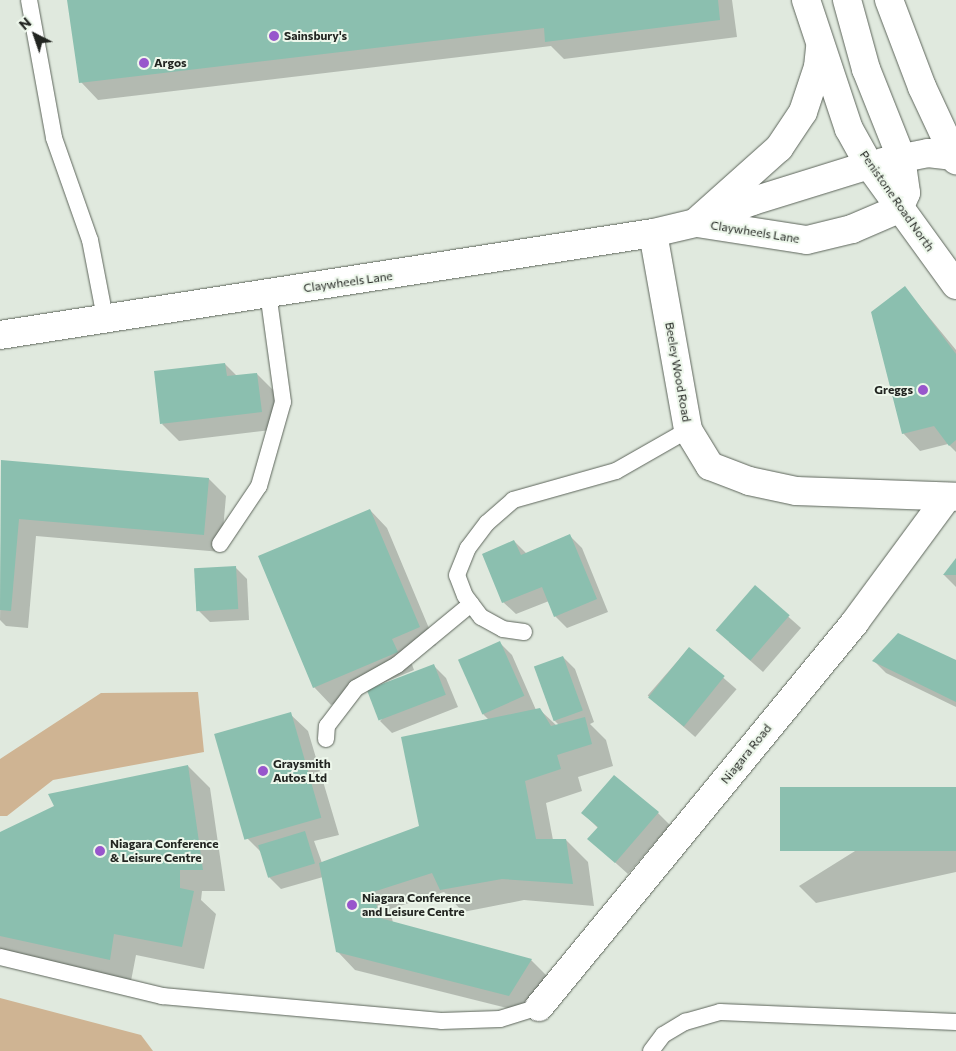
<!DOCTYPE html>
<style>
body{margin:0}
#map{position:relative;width:956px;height:1051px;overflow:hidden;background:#e0e9de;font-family:Commissioner,sans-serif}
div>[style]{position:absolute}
.green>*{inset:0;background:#cfb493}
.shadow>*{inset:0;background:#0003;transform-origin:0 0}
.building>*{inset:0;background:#8bbfaf;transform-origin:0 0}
.roads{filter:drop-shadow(0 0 1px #5d655b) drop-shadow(0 0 1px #5d655b)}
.lane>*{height:16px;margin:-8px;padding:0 8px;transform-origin:8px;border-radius:8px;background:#fff}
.street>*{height:28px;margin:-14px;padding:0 14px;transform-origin:14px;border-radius:14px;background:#fff}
.highway>*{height:28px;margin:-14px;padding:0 14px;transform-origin:14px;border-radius:14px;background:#fff}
.dots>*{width:14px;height:14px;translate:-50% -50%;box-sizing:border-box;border:2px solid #edf7eb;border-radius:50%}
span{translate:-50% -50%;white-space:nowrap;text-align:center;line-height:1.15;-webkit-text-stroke:4px #edf7eb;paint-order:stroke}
.poi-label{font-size:12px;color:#222521;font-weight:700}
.left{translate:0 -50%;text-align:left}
.right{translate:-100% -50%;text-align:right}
.street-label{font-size:12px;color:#222521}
.north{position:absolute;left:10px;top:10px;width:50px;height:50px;-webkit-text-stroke:4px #edf7eb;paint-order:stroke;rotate:319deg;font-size:14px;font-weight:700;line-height:20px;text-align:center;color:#222521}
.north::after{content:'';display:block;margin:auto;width:18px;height:22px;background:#222521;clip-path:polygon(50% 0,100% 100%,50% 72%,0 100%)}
</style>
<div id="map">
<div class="green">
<div style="clip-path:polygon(198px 692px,204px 752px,53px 780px,7px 816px,0 816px,0 759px,101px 693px)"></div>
<div style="clip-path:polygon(0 998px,141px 1035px,153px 1051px,0 1051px)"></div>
</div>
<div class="shadow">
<div style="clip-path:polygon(68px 0,732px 0,737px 37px,564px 59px,551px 46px,98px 100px,81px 82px)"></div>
<div style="clip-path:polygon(905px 288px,956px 350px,956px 452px,948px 444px,920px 451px,903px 433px)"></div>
<div style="clip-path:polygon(225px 364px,237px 376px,257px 374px,274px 391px,279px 429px,179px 441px,162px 424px)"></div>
<div style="clip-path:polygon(2px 461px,209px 479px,226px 496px,221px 552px,36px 536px,28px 628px,6px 626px,0 620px)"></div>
<div style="clip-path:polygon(370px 510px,387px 528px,436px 645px,409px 656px,414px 670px,331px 705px,314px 687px)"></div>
<div style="clip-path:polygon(570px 536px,582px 548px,608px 612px,567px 628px,555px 616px,549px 601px,516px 614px,503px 602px,483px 554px,514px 541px,527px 554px)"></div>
<div style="clip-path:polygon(956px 560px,956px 587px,944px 575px)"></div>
<div style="clip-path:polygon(235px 567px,247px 579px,249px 620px,210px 622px,198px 610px)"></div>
<div style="clip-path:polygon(755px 587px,801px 628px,763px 672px,729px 642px)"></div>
<div style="clip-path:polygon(499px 642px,512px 655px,536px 710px,540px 710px,557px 726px,559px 725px,554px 720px,563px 657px,575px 669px,594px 722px,590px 724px,606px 740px,613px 766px,578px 777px,582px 791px,546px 803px,553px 840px,566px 840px,588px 862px,594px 906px,524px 900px,463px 912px,444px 892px,390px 909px,393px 923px,531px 960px,548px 977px,527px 1013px,355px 970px,338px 952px,323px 877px,281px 889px,269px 877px,262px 853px,245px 836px,290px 714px,308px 731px,339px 835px,314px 841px,322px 863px,421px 827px,489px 720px,483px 714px)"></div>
<div style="left:689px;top:648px;width:63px;height:63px;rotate:41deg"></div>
<div style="clip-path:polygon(874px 661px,956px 661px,956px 707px,886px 673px)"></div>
<div style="clip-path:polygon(434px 666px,446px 678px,458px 707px,392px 733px,380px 721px)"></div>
<div style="clip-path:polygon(188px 766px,210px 788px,225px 891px,202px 891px,201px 900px,216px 914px,204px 969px,136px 955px,131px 981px,0 953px,0 833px)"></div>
<div style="clip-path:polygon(956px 788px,956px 872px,816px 903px,799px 886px)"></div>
<div style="clip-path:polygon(583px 813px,658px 813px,670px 825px,628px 874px,589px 839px,598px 828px)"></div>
</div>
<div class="building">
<div style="clip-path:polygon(67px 0,718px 0,720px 20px,545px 42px,544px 28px,79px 83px)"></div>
<div style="clip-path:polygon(905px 286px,956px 354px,956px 440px,949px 446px,934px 426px,902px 434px,871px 312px)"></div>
<div style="clip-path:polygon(225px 363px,227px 376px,257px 373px,262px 412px,160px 424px,154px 371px)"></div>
<div style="clip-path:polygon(1px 460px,209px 478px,204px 535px,19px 519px,11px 611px,0 610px)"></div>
<div style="clip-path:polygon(370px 509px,420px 627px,392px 639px,398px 652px,313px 688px,258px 556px)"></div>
<div style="clip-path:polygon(570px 534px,597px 599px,554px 617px,542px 587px,502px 603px,482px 554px,514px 540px,521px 555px)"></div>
<div style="clip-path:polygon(956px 558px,956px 575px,943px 575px)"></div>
<div style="left:236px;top:566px;width:43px;height:42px;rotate:87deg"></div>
<div style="left:755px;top:585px;width:46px;height:60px;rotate:41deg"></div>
<div style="clip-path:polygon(898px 633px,956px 660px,956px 702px,872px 661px)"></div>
<div style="left:500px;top:641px;width:60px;height:46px;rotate:66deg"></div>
<div style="left:689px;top:647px;width:46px;height:65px;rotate:39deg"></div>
<div style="left:563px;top:656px;width:58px;height:31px;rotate:70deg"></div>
<div style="left:434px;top:664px;width:33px;height:72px;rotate:69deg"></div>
<div style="clip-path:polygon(540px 708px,551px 726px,585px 717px,592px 744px,557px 755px,561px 769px,525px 781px,536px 839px,566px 839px,573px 884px,502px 879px,440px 890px,432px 873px,373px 892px,380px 918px,532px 959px,509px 996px,336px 952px,319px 863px,419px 826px,401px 737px)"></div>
<div style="left:291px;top:712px;width:110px;height:80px;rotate:74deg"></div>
<div style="clip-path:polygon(188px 765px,203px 870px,180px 870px,180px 888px,194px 891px,182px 947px,114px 934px,110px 960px,0 936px,0 832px,54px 806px,48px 794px)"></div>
<div style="clip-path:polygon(614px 775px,659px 812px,615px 863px,587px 839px,598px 827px,581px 813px)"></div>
<div style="left:956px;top:787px;width:64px;height:176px;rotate:90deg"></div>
<div style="left:305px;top:831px;width:34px;height:49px;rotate:73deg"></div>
</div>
<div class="roads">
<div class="lane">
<div style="left:29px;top:0;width:140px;rotate:79.7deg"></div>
<div style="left:54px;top:138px;width:108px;rotate:70.6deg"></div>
<div style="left:90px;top:240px;width:79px;rotate:79.1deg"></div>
<div style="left:220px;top:544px;width:70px;rotate:-56.1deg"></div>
<div style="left:259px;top:486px;width:87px;rotate:-74.1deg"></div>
<div style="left:283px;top:402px;width:110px;rotate:-97.8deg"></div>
<div style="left:524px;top:632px;width:21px;rotate:-172deg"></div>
<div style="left:503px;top:629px;width:25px;rotate:-151deg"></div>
<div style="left:481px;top:617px;width:26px;rotate:-127deg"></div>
<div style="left:465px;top:596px;width:22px;rotate:-111deg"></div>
<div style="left:457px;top:575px;width:29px;rotate:-68deg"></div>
<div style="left:468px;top:548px;width:31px;rotate:-53deg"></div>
<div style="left:487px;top:523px;width:35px;rotate:-41deg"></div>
<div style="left:513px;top:500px;width:107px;rotate:-15.7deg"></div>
<div style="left:616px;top:471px;width:83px;rotate:-29.7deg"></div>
<div style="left:326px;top:739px;width:13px;rotate:-86deg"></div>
<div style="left:327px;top:726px;width:48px;rotate:-52.7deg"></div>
<div style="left:356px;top:688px;width:47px;rotate:-29.3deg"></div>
<div style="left:397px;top:665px;width:96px;rotate:-39.5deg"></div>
<div style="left:0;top:957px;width:167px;rotate:13.5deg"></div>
<div style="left:162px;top:996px;width:280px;rotate:5.1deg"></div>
<div style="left:441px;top:1021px;width:59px;rotate:-1.9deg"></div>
<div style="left:500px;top:1019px;width:41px;rotate:-17.1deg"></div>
<div style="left:651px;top:1051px;width:20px;rotate:-53deg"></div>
<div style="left:663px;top:1035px;width:26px;rotate:-31deg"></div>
<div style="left:685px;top:1022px;width:36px;rotate:-16deg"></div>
<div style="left:720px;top:1012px;width:236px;rotate:2.4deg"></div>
</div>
<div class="street">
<div style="left:697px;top:223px;width:111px;rotate:8.8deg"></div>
<div style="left:807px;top:240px;width:46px;rotate:-13.7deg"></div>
<div style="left:852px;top:229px;width:51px;rotate:-23.1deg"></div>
<div style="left:653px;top:233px;width:200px;rotate:79.9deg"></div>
<div style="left:688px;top:430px;width:42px;rotate:58.6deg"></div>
<div style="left:710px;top:466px;width:42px;rotate:21deg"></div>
<div style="left:749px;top:481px;width:48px;rotate:12deg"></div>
<div style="left:796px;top:491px;width:160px;rotate:2.1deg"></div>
<div style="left:0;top:335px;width:661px;rotate:-8.88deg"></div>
<div style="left:653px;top:233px;width:43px;rotate:-13.4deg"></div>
<div style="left:695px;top:223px;width:62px;rotate:-20.8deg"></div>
<div style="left:753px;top:201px;width:121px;rotate:-17.2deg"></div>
<div style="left:539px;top:1007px;width:498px;rotate:-50.6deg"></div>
<div style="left:855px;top:622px;width:155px;rotate:-53.6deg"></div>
</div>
<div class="highway">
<div style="left:806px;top:0;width:136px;rotate:71.6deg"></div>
<div style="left:849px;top:129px;width:41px;rotate:60.9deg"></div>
<div style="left:869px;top:165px;width:148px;rotate:54.1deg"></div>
<div style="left:847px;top:0;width:72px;rotate:74.6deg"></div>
<div style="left:866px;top:69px;width:95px;rotate:68.3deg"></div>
<div style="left:901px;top:157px;width:36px;rotate:82deg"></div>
<div style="left:906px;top:193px;width:17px;rotate:114deg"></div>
<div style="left:889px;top:0;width:93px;rotate:69.2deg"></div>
<div style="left:922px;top:87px;width:81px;rotate:65deg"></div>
<div style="left:883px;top:162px;width:46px;rotate:-11.3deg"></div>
<div style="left:928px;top:153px;width:26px;rotate:7deg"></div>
<div style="left:695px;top:223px;width:113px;rotate:-41.8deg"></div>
<div style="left:779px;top:148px;width:43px;rotate:-56.3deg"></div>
<div style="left:803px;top:112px;width:47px;rotate:-71.6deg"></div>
<div style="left:818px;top:67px;width:20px;rotate:-84deg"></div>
</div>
</div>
<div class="dots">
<div style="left:274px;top:36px;background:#9856cc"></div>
<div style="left:144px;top:63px;background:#9856cc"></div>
<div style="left:923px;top:390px;background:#9856cc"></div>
<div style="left:263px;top:771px;background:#9856cc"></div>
<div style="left:100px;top:851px;background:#9856cc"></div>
<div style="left:352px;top:905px;background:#9856cc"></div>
</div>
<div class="poi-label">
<span class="left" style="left:284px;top:36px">Sainsbury's</span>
<span class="left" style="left:154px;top:63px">Argos</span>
<span class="right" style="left:913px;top:390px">Greggs</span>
<span class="left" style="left:273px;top:771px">Graysmith<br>Autos Ltd</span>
<span class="left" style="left:110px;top:851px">Niagara Conference<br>&amp; Leisure Centre</span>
<span class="left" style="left:362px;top:905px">Niagara Conference<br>and Leisure Centre</span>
</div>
<div class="street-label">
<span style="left:897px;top:201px;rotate:55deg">Penistone Road North</span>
<span style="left:755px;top:232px;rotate:9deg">Claywheels Lane</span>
<span style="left:348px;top:282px;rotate:-8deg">Claywheels Lane</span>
<span style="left:678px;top:372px;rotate:80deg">Beeley Wood Road</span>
<span style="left:746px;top:754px;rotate:-51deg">Niagara Road</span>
</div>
<div class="north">N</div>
</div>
